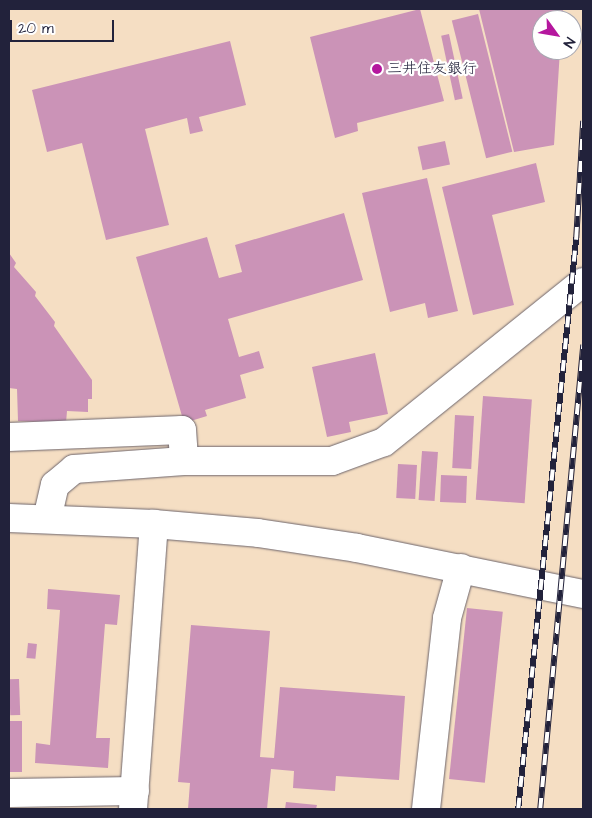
<!DOCTYPE html>
<meta charset="utf-8">
<style>
body{margin:0}
#map{position:relative;width:592px;height:818px;overflow:hidden;background:#f5dec3;font-family:"Architects Daughter","Klee One",sans-serif}
div>[style]{position:absolute}
.building>*{inset:0;background:#cb93b7;transform-origin:0 0}
.roads{filter:drop-shadow(0 0 1px #6c646b) drop-shadow(0 0 1px #6c646b)}
.minor>*{height:28px;margin:-14px;padding:0 14px;transform-origin:14px;border-radius:14px;background:#fff}
.tertiary>*{height:28px;margin:-14px;padding:0 14px;transform-origin:14px;border-radius:14px;background:#fff}
.rail>*{height:5.5px;margin-top:-2.75px;transform-origin:0;background:repeating-linear-gradient(90deg,#fff 0 11px,#22223b 0 22px);box-sizing:border-box;border-block:1px solid #22223b}
.dots>*{width:14px;height:14px;translate:-50% -50%;box-sizing:border-box;border:2px solid #fff;border-radius:50%}
span{translate:-50% -50%;white-space:nowrap;text-align:center;line-height:1.15;-webkit-text-stroke:4.5px #fff;paint-order:stroke}
.poi-label{font-size:15px;color:#22223b}
.left{translate:0 -50%;text-align:left}
.frame{position:absolute;inset:0;border:10px solid #22223b;pointer-events:none}
.north{position:absolute;left:532px;top:10px;width:50px;height:50px;box-sizing:border-box;background:#fff;border:1px solid #a7a7b1;border-radius:50%;rotate:122deg;font-size:14px;font-weight:700;line-height:20px;text-align:center;color:#22223b}
.north::after{content:'';display:block;margin:auto;width:18px;height:22px;background:#b5179e;clip-path:polygon(50% 0,100% 100%,50% 72%,0 100%)}
.scale{position:absolute;left:10px;top:20px;width:104px;height:22px;box-sizing:border-box;border:2px solid #22223b;border-top:0;padding-left:6px;font-size:15px;line-height:18px;white-space:nowrap;color:#22223b;-webkit-text-stroke:4px #fff;paint-order:stroke}
</style>
<div id="map">
<div class="building">
<div style="clip-path:polygon(420px 9px,444px 101px,357px 123px,358px 131px,335px 138px,310px 37px)"></div>
<div style="clip-path:polygon(479px 9px,563px 9px,562px 20px,542px 20px,542px 50px,560px 50px,554px 145px,514px 152px)"></div>
<div style="left:478px;top:14px;width:142px;height:27px;rotate:76deg"></div>
<div style="left:449px;top:34px;width:66px;height:8px;rotate:78deg"></div>
<div style="clip-path:polygon(230px 41px,246px 105px,199px 117px,203px 131px,190px 134px,187px 118px,145px 129px,169px 225px,106px 240px,82px 143px,47px 152px,32px 90px)"></div>
<div style="left:445px;top:141px;width:24px;height:28px;rotate:78deg"></div>
<div style="clip-path:polygon(536px 163px,545px 202px,492px 215px,514px 305px,473px 315px,442px 187px)"></div>
<div style="clip-path:polygon(427px 178px,458px 311px,428px 318px,425px 303px,390px 312px,362px 193px)"></div>
<div style="clip-path:polygon(344px 213px,363px 280px,228px 319px,239px 357px,259px 351px,264px 368px,240px 375px,246px 398px,205px 410px,207px 416px,184px 423px,136px 257px,207px 237px,219px 278px,242px 272px,235px 245px)"></div>
<div style="clip-path:polygon(9px 253px,16px 263px,14px 267px,36px 292px,35px 296px,55px 322px,54px 326px,92px 380px,92px 399px,88px 399px,88px 412px,67px 411px,66px 423px,18px 421px,17px 389px,9px 388px)"></div>
<div style="clip-path:polygon(375px 353px,388px 414px,349px 422px,351px 432px,327px 437px,312px 367px)"></div>
<div style="left:483px;top:396px;width:49px;height:104px;rotate:4deg"></div>
<div style="left:455px;top:415px;width:19px;height:53px;rotate:3deg"></div>
<div style="left:422px;top:451px;width:16px;height:49px;rotate:4deg"></div>
<div style="left:398px;top:464px;width:19px;height:34px;rotate:3deg"></div>
<div style="left:441px;top:475px;width:26px;height:27px;rotate:2deg"></div>
<div style="clip-path:polygon(48px 589px,120px 595px,117px 625px,105px 624px,96px 738px,110px 738px,108px 768px,35px 763px,36px 743px,50px 745px,60px 610px,47px 609px)"></div>
<div style="left:467px;top:608px;width:36px;height:172px;rotate:6deg"></div>
<div style="clip-path:polygon(191px 625px,270px 631px,260px 757px,274px 758px,280px 687px,405px 696px,399px 780px,336px 776px,335px 791px,293px 788px,294px 771px,271px 769px,267px 809px,188px 809px,190px 783px,178px 782px)"></div>
<div style="left:28px;top:643px;width:9px;height:15px;rotate:6deg"></div>
<div style="left:19px;top:679px;width:36px;height:10px;rotate:88deg"></div>
<div style="left:9px;top:721px;width:13px;height:51px"></div>
<div style="clip-path:polygon(286px 802px,317px 805px,316px 809px,285px 809px)"></div>
</div>
<div class="roads">
<div class="minor">
<div style="left:9px;top:437px;width:173px;rotate:-2.3deg"></div>
<div style="left:182px;top:430px;width:31px;rotate:86deg"></div>
<div style="left:47px;top:519px;width:35px;rotate:-77deg"></div>
<div style="left:55px;top:485px;width:25px;rotate:-40deg"></div>
<div style="left:74px;top:469px;width:110px;rotate:-4.2deg"></div>
<div style="left:184px;top:461px;width:148px"></div>
<div style="left:332px;top:461px;width:55px;rotate:-20.1deg"></div>
<div style="left:384px;top:442px;width:255px;rotate:-38.8deg"></div>
<div style="left:9px;top:793px;width:126px;rotate:-0.9deg"></div>
<div style="left:133px;top:809px;width:286px;rotate:-85.8deg"></div>
<div style="left:426px;top:809px;width:192px;rotate:-83.7deg"></div>
<div style="left:447px;top:618px;width:52px;rotate:-74.4deg"></div>
</div>
<div class="tertiary">
<div style="left:9px;top:518px;width:145px;rotate:2.4deg"></div>
<div style="left:154px;top:524px;width:104px;rotate:4.9deg"></div>
<div style="left:258px;top:533px;width:100px;rotate:8.6deg"></div>
<div style="left:357px;top:548px;width:231px;rotate:11.5deg"></div>
</div>
</div>
<div class="rail">
<div style="left:518px;top:809px;width:574px;rotate:-84.2deg"></div>
<div style="left:576px;top:238px;width:117px;rotate:-86.6deg"></div>
<div style="left:540px;top:809px;width:466px;rotate:-84.7deg"></div>
</div>
<div class="dots">
<div style="left:377px;top:69px;background:#b5179e"></div>
</div>
<div class="poi-label">
<span class="left" style="left:387px;top:69px">三井住友銀行</span>
</div>
<div class="frame"></div>
<div class="north">N</div>
<div class="scale">20 m</div>
</div>
